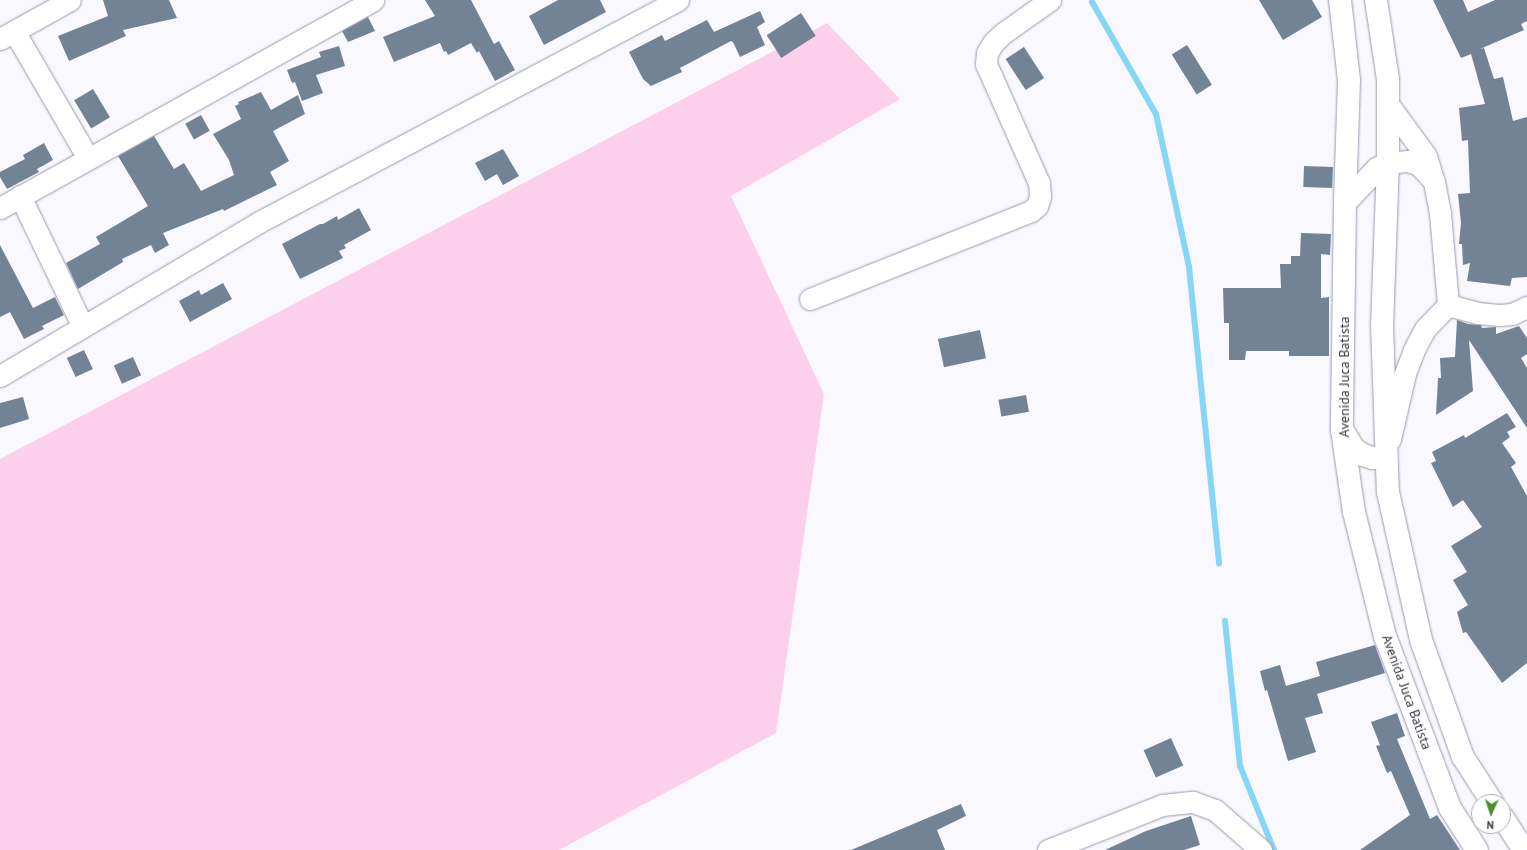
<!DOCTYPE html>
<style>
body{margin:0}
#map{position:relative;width:1527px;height:850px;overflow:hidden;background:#f8f8fe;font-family:"PT Sans",sans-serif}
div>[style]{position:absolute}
.green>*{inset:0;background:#fccfea}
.stream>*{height:6px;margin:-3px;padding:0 3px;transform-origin:3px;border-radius:3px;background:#86d6f6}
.building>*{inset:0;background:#738396;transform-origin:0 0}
.roads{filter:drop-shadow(0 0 1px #9899b1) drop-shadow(0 0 1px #9899b1)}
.minor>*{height:21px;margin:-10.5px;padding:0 10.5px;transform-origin:10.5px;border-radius:10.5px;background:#fff}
.major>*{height:22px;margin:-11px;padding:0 11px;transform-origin:11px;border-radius:11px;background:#fff}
span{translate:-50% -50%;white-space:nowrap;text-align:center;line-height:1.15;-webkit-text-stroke:3.5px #fff;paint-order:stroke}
.street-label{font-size:14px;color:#363640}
.north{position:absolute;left:1471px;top:794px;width:40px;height:40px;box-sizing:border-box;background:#fff;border:1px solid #afafb3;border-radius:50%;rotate:183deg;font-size:11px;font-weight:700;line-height:16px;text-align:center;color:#363640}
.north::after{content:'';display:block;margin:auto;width:14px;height:18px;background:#4a8c2f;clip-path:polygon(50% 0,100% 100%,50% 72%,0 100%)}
</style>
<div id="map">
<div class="green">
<div style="clip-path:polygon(827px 23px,900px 99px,731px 196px,824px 394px,776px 733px,559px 850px,0 850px,0 459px)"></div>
</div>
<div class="stream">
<div style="left:1092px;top:2px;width:129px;rotate:60.3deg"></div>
<div style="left:1156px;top:114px;width:157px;rotate:77.8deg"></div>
<div style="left:1189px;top:267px;width:298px;rotate:84.2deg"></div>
<div style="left:1225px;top:621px;width:146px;rotate:84.1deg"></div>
<div style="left:1240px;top:766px;width:91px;rotate:68deg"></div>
</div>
<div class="building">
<div style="clip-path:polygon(103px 0,169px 0,177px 18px,123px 30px,126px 36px,69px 61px,58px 36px,108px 16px)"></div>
<div style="clip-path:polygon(425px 0,471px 0,494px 44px,499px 41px,515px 70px,495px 81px,479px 51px,477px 53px,471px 43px,448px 55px,446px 51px,444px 52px,440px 43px,394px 62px,383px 37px,435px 16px)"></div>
<div style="clip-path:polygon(558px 0,600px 0,606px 12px,544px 45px,529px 16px)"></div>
<div style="clip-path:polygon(1259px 0,1312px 0,1322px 17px,1283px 40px)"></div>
<div style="clip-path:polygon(1433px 0,1463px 0,1468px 12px,1495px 0,1527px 0,1527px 21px,1521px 24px,1524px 30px,1480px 49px,1484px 48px,1494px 79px,1503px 77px,1513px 121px,1527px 117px,1527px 277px,1512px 278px,1510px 286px,1467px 281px,1470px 263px,1463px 265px,1462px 244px,1459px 244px,1461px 223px,1458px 194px,1470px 193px,1468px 140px,1462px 141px,1459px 108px,1485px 104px,1471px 54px,1461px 58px)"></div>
<div style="clip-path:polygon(760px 11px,765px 22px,757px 27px,765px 45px,740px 57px,733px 42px,731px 41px,680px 68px,682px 72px,651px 86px,643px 79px,629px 52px,662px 35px,665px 41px,707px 20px,714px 32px)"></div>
<div style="left:801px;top:13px;width:27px;height:41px;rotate:57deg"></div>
<div style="clip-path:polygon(368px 17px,375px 31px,348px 42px,342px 31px)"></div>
<div style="left:1187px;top:45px;width:47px;height:18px;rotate:58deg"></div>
<div style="clip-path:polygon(339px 46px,345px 66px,316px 75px,323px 93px,302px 101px,295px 82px,292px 83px,287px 70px,321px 57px,319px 52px)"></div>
<div style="left:1024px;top:47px;width:37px;height:22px;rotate:57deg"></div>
<div style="left:93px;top:89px;width:33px;height:22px;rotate:59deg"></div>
<div style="clip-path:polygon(261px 92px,271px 110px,298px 95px,305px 114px,273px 131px,289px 161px,270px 172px,277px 185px,224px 211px,223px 209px,163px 233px,169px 245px,155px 253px,151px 245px,122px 259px,123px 262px,78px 289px,66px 263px,100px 244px,96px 237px,148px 206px,118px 156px,154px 136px,174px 169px,184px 163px,201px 191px,234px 175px,229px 160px,213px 134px,241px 119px,235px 106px,239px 104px,238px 102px)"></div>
<div style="left:201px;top:115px;width:18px;height:18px;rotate:61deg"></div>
<div style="clip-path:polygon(44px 143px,53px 160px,37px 169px,39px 172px,7px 189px,0 177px,0 172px,25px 159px,23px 155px)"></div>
<div style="clip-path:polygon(503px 149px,519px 176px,503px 185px,497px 174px,485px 181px,475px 163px)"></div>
<div style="left:1304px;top:166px;width:29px;height:21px;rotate:2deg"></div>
<div style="clip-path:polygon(359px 208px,371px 230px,344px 245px,346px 248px,339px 251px,343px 258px,300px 279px,282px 244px,320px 224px,323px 224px,337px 216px,338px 220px)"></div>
<div style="clip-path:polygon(1301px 233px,1331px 234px,1330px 255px,1321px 254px,1321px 298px,1329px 297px,1329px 356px,1289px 356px,1289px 351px,1246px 351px,1245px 360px,1229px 360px,1229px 323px,1224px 323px,1223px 288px,1281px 288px,1280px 264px,1291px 264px,1291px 256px,1300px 256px)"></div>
<div style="clip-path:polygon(0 245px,33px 308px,55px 297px,64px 315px,42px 326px,44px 329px,24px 339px,10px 312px,0 317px)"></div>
<div style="clip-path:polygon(223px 283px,232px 299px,190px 322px,179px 301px,199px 290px,201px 295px)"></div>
<div style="clip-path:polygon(1457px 320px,1468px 324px,1481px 325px,1482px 328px,1496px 327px,1496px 334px,1519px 326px,1527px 338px,1527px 354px,1521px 358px,1527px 368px,1527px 428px,1469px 340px,1473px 391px,1436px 415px,1438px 378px,1441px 378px,1440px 358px,1455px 357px)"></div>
<div style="left:980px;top:330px;width:29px;height:43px;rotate:78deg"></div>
<div style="left:84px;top:350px;width:21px;height:19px;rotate:65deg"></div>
<div style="left:133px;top:357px;width:20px;height:21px;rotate:66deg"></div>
<div style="left:1026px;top:395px;width:17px;height:28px;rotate:80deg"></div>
<div style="clip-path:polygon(23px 397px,29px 419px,0 428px,0 403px)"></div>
<div style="clip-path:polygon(1507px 413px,1516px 427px,1507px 432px,1510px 437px,1502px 443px,1516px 463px,1511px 467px,1527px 496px,1527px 663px,1502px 683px,1466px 632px,1463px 633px,1457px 612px,1468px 605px,1453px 580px,1467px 572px,1451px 546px,1482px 527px,1463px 500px,1453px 507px,1431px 463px,1436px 461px,1432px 452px,1464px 435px,1465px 438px)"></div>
<div style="clip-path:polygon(1375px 645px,1385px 673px,1317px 694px,1323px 713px,1305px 718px,1316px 752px,1288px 761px,1267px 690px,1265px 691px,1260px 671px,1280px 665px,1286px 686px,1320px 676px,1316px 662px)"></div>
<div style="clip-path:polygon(1397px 713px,1405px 736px,1397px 739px,1430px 819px,1437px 815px,1460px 850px,1360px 850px,1410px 815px,1391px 771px,1387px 773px,1376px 746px,1380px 745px,1371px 722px)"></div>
<div style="left:1171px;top:738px;width:30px;height:30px;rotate:66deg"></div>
<div style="clip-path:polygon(961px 804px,966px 816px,937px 830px,945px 850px,851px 850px)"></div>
<div style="clip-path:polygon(1191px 816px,1200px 845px,1184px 850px,1105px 850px,1146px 831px)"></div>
</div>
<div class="roads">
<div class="minor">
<div style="left:14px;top:31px;width:147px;rotate:59.8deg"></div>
<div style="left:0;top:39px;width:80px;rotate:-29.1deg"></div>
<div style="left:1388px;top:104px;width:64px;rotate:53.8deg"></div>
<div style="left:1426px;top:156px;width:27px;rotate:73deg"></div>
<div style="left:1434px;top:182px;width:32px;rotate:79deg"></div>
<div style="left:1440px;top:213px;width:92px;rotate:85deg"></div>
<div style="left:1448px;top:305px;width:33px;rotate:134deg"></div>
<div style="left:1425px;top:329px;width:24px;rotate:118deg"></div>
<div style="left:1414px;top:350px;width:26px;rotate:111deg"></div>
<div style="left:1405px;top:374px;width:67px;rotate:103deg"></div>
<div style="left:1388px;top:163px;width:20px;rotate:-6deg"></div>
<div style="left:1408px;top:161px;width:12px;rotate:20deg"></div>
<div style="left:1419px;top:165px;width:21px;rotate:47deg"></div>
<div style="left:20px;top:196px;width:145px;rotate:64.3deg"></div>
<div style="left:0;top:208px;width:427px;rotate:-29.1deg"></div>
<div style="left:810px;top:299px;width:238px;rotate:-21.7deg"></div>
<div style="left:1031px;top:211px;width:8px;rotate:-40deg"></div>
<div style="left:1037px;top:206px;width:9px;rotate:-72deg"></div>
<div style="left:1040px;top:197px;width:14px;rotate:-94deg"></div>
<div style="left:1039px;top:183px;width:130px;rotate:-114deg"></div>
<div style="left:986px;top:64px;width:11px;rotate:-85deg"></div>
<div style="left:987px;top:53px;width:12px;rotate:-59deg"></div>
<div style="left:993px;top:43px;width:13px;rotate:-45deg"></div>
<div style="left:1002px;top:34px;width:59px;rotate:-35.3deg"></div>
<div style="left:1448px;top:305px;width:30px;rotate:15deg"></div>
<div style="left:1477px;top:313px;width:22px;rotate:5deg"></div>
<div style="left:1499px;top:315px;width:13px;rotate:-4deg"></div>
<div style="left:1512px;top:314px;width:17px;rotate:-25deg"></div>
<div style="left:0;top:376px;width:301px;rotate:-30.7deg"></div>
<div style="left:259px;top:222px;width:474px;rotate:-27.9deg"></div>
<div style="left:1048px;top:850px;width:123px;rotate:-21.5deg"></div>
<div style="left:1162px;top:805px;width:31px;rotate:-6deg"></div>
<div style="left:1193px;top:802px;width:23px;rotate:20deg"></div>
<div style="left:1215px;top:810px;width:61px;rotate:41deg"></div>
</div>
<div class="major">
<div style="left:1340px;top:0;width:81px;rotate:83.6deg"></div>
<div style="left:1349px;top:80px;width:123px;rotate:91.9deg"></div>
<div style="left:1345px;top:203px;width:227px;rotate:90.8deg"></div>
<div style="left:1342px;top:430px;width:83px;rotate:81.7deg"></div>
<div style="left:1354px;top:512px;width:128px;rotate:76deg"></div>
<div style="left:1385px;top:636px;width:184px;rotate:69.3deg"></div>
<div style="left:1450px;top:808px;width:50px;rotate:57.3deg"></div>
<div style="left:1376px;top:0;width:80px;rotate:81.4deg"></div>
<div style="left:1388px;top:79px;width:84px;rotate:90deg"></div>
<div style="left:1388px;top:163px;width:161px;rotate:92.1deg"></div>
<div style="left:1382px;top:324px;width:168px;rotate:88deg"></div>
<div style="left:1388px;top:492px;width:152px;rotate:77.4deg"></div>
<div style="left:1421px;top:640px;width:124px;rotate:70.3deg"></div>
<div style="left:1463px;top:757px;width:54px;rotate:57.2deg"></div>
<div style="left:1345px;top:203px;width:47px;rotate:-46.7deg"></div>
<div style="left:1377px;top:169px;width:13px;rotate:-29deg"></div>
<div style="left:1343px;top:431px;width:21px;rotate:59deg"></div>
<div style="left:1354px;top:449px;width:11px;rotate:34deg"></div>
<div style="left:1363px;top:455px;width:10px;rotate:17deg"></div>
<div style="left:1373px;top:458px;width:12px;rotate:-5deg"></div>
<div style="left:1503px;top:818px;width:38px;rotate:57deg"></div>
</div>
</div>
<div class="street-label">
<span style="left:1344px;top:377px;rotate:-90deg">Avenida Juca Batista</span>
<span style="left:1407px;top:692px;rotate:70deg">Avenida Juca Batista</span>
</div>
<div class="north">N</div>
</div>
